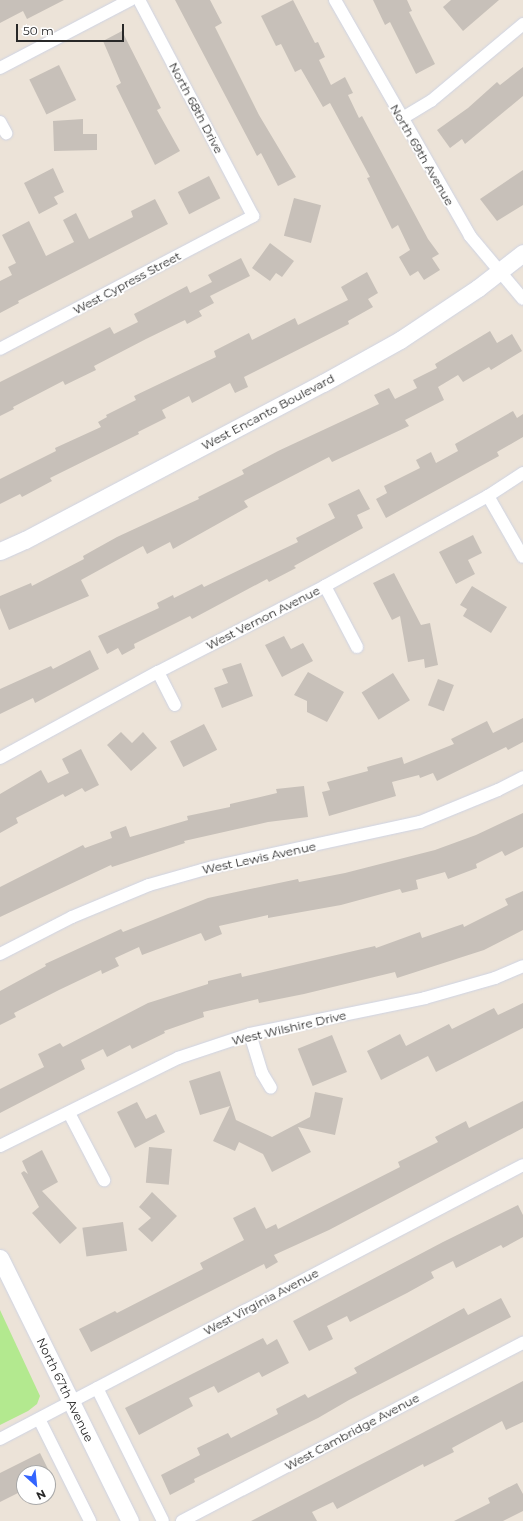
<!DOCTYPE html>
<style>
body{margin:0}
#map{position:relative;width:523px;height:1521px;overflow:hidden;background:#ece3d8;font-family:Montserrat,sans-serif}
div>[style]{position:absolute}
.green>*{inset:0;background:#b3e98f}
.building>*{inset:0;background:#c7c0b9;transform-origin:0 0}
.roads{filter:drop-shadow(0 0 1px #ced3e3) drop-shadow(0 0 1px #ced3e3)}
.street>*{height:12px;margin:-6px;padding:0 6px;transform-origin:6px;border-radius:6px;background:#fff}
.secondary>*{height:17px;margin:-8.5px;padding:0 8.5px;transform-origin:8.5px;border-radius:8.5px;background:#fff}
span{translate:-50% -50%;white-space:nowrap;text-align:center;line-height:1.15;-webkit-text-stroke:4px #fff;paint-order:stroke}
.street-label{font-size:12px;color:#282828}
.north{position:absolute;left:16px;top:1465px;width:40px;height:40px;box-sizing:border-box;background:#fff;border:1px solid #a9a9a9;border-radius:50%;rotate:153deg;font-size:11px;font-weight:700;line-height:16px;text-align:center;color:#282828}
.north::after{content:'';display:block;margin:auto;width:14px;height:18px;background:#3364ff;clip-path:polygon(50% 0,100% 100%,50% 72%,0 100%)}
.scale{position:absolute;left:16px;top:24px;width:108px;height:18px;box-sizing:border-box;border:2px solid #282828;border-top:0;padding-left:5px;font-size:12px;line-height:14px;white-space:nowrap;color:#282828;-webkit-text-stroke:3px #fff;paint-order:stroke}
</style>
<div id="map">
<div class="green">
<div style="clip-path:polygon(0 1310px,40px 1396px,37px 1404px,28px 1411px,0 1425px)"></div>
</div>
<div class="building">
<div style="clip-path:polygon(0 0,64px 0,27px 19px,23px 11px,0 23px)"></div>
<div style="clip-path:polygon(175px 0,210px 0,222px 23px,215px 27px,259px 115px,296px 177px,278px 186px,261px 153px,257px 156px)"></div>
<div style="clip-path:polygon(293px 0,315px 43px,318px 42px,325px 57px,319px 60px,331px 85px,345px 77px,353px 93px,348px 95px,359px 118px,362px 116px,428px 239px,439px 254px,432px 258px,440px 270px,424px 280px,418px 271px,410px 276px,399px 257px,410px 250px,398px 225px,392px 229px,367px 178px,370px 177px,330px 103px,323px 107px,301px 69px,295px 72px,281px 44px,276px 46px,261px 16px)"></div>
<div style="clip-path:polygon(373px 0,407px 0,412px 11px,409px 12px,435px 64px,416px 74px,390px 22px,385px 25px)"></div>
<div style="clip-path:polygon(451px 0,499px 0,463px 31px,443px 7px)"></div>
<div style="clip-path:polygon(122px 31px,161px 108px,157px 110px,180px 151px,155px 165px,116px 86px,121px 83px,103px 41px)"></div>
<div style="left:59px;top:65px;width:39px;height:33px;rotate:64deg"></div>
<div style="clip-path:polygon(523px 67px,523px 96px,465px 144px,462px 139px,450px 148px,437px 130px,468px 108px,497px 82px,500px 85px)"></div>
<div style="clip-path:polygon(83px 119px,83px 134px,97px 134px,97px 150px,54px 151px,53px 121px)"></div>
<div style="clip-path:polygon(53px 168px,64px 192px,54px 197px,58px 204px,39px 214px,24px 183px)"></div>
<div style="clip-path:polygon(523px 170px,523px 205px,497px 221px,480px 199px)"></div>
<div style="left:209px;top:176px;width:25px;height:35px;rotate:63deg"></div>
<div style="left:294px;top:198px;width:28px;height:39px;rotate:15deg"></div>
<div style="clip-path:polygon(155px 199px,168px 224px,18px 301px,19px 303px,0 313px,0 281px,12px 275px,8px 267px,16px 263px,2px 235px,29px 221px,46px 256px,74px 242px,63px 220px,76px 213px,89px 239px,133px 217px,131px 211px)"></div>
<div style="clip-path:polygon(270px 243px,294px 261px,282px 277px,276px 273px,270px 281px,252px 268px)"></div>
<div style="clip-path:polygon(241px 258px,250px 276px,210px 296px,214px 303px,199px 311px,202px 316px,187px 324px,185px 320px,146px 339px,94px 366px,96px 370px,65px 385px,63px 381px,13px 407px,14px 409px,0 416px,0 382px,110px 327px,114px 334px,138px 322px,134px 314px,187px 286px,190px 293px,212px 282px,208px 275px)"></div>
<div style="clip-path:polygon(367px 272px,378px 293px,368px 299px,373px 307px,348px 321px,349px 324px,244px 377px,248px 387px,235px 393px,230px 383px,192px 403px,189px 396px,162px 410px,166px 418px,138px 432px,139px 434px,50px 478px,52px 481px,22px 497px,20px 494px,0 504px,0 479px,56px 451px,55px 448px,101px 427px,98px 422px,107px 417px,106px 415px,136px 400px,134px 396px,216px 357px,214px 351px,249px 333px,252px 340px,295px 318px,298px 325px,348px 300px,341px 287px)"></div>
<div style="clip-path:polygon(490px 331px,497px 343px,512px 334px,522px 351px,491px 370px,489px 367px,463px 382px,458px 375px,438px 387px,444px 400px,405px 420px,409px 426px,332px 462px,329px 457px,244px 501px,248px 507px,173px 549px,170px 542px,147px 554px,143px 546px,121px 558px,81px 580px,89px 596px,9px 630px,0 608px,0 596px,31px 583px,32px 586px,84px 559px,83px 556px,117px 537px,199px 499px,198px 497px,244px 474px,242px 470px,278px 451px,379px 404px,374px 395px,389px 388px,395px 399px,417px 388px,413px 380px,437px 368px,435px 364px)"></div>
<div style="clip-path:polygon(513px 411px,517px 418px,523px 414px,523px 437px,497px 452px,499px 456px,386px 518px,376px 499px,387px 493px,384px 486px,420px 468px,416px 460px,431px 452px,436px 463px,458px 451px,455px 444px)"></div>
<div style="clip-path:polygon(359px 489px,370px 509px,357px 515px,363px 528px,294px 566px,296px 568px,269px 582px,267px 579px,192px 619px,190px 616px,134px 644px,135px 648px,122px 655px,118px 648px,107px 654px,98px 636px,159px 608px,157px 603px,173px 595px,174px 598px,202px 584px,204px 587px,298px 542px,296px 538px,335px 518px,328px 504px)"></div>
<div style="clip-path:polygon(473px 535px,482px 553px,468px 560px,475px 574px,456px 584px,439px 552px)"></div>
<div style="clip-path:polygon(394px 573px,421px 625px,430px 623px,438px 665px,425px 668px,424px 659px,408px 662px,400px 616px,392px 620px,373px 583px)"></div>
<div style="clip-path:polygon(472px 586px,507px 607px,491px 633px,463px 616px,467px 609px,460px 605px)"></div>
<div style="clip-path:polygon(284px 636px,291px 649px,303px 643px,313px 661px,282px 677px,265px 645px)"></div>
<div style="clip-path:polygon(90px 650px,99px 669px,35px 703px,33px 698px,0 714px,0 689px,51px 666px,53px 669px)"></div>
<div style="clip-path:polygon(241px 663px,253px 696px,222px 708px,214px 688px,228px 683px,222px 669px)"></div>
<div style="clip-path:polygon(308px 672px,344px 692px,327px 722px,307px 712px,307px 701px,294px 695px)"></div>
<div style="left:393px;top:673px;width:32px;height:37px;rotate:58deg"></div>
<div style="left:438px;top:679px;width:17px;height:28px;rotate:21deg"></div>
<div style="clip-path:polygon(523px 718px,523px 742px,508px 750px,506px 747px,437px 781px,433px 773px,420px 778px,419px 775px,392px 782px,396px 796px,329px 816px,322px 792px,330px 790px,327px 782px,368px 771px,367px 767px,402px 757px,404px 764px,454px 744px,451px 739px,487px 721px,493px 733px)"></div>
<div style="left:204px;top:724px;width:29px;height:38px;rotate:63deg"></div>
<div style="clip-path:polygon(121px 732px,132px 743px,143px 732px,157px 748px,131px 771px,107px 745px)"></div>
<div style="clip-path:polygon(81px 749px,99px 785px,85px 792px,82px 788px,65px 797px,63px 794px,16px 818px,18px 823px,0 833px,0 794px,41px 770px,48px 783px,69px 773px,62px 759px)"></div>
<div style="clip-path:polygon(304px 786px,308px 817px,268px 822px,184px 841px,185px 843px,112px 867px,111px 865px,0 917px,0 887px,83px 845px,85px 848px,112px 838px,110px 832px,126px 826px,130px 837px,188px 820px,187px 816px,230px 807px,230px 804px,277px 793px,276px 789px)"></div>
<div style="clip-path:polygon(523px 813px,523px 847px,505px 856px,502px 851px,476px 864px,477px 868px,448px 879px,445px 872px,416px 880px,418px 889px,402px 893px,400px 889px,341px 905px,268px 918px,268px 915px,219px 926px,222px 934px,205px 941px,201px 933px,142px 955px,139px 947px,115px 958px,119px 966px,102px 974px,101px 970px,59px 990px,14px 1013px,16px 1017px,0 1025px,0 991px,46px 966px,45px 964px,121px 929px,123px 932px,208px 898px,298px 879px,299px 882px,345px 873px,435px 850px,476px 835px)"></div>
<div style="clip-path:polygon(523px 891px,523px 930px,484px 950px,397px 978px,395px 972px,304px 994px,259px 1003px,258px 999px,203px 1012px,204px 1017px,164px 1031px,165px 1033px,132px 1049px,130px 1045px,107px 1057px,103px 1049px,81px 1060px,85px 1069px,0 1113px,0 1089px,44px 1067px,38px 1054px,60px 1043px,63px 1047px,148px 1003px,208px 984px,208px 981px,241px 973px,242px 977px,375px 946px,376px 948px,420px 932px,422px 938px,463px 924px,464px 927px,508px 905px,505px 899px)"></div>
<div style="clip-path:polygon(523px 1003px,523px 1028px,436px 1072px,428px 1056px,381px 1080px,367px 1051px,400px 1034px,406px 1046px,449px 1024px,452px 1029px,494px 1008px,498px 1015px)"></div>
<div style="left:332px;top:1035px;width:40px;height:37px;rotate:68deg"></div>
<div style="clip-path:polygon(220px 1071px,236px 1120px,272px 1137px,310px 1117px,315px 1092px,343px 1098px,335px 1135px,298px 1127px,311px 1152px,272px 1172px,263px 1154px,239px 1142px,235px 1151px,213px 1141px,230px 1106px,200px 1115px,189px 1081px)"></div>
<div style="clip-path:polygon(523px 1101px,523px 1128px,329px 1230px,274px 1255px,278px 1262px,266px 1269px,264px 1264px,91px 1352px,79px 1329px,115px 1311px,117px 1313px,203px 1269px,200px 1263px,244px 1240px,233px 1218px,255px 1207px,266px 1229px,276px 1224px,278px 1229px,400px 1167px,398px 1162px,438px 1142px,435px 1137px,466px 1121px,469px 1128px)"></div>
<div style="clip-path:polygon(137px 1102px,146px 1119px,156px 1114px,165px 1132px,135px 1148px,117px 1112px)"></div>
<div style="left:149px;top:1147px;width:23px;height:36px;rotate:5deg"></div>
<div style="clip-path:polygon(42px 1150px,58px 1182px,42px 1191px,77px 1228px,60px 1244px,32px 1213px,39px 1207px,21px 1173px,24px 1171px,28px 1174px,22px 1161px)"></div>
<div style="clip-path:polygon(152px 1192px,177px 1216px,152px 1242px,138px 1229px,151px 1218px,139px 1207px)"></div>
<div style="clip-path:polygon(518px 1205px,523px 1215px,523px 1237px,503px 1248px,501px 1245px,456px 1268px,453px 1261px,431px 1272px,434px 1278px,407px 1293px,350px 1322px,347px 1316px,327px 1326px,333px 1339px,309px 1351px,293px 1321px,443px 1242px)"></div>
<div style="left:123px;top:1222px;width:29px;height:41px;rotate:82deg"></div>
<div style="clip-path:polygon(501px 1298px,511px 1317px,349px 1400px,318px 1418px,194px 1479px,195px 1482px,170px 1495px,161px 1475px,200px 1455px,197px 1448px,228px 1433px,231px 1438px,278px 1414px,276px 1409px,305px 1394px,308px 1398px,357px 1373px,354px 1368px,464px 1308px,468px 1315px)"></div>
<div style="clip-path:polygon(263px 1338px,267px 1345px,277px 1339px,289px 1363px,262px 1377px,259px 1372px,218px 1393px,214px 1386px,189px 1398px,193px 1406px,139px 1435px,125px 1408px)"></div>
<div style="clip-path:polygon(523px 1381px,523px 1422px,506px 1430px,502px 1421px,452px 1448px,454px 1452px,424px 1467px,423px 1464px,337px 1509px,333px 1502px,312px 1512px,317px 1521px,251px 1521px)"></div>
<div style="clip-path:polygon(40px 1453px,50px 1473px,24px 1473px,24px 1490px,0 1502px,0 1473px)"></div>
<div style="clip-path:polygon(517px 1483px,523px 1494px,523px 1511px,503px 1521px,454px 1521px,490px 1503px,488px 1498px)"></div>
</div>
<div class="roads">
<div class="street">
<div style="left:335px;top:0;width:272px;rotate:60.2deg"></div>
<div style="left:470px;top:236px;width:82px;rotate:49.9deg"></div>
<div style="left:0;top:68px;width:147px;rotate:-27.6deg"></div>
<div style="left:401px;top:119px;width:35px;rotate:-31deg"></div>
<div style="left:431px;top:101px;width:120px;rotate:-39.9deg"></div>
<div style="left:0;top:122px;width:13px;rotate:61deg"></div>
<div style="left:0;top:349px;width:286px;rotate:-27.7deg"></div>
<div style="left:253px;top:216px;width:244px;rotate:-117.8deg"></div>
<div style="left:488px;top:496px;width:70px;rotate:60.2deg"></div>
<div style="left:325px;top:586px;width:69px;rotate:62.3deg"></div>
<div style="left:158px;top:672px;width:37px;rotate:63deg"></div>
<div style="left:0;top:758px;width:180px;rotate:-28.6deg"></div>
<div style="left:158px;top:672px;width:188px;rotate:-27.2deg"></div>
<div style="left:325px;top:586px;width:186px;rotate:-28.9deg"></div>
<div style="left:488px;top:496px;width:42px;rotate:-33.3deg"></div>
<div style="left:0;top:954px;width:81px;rotate:-27.2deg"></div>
<div style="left:72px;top:917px;width:83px;rotate:-22.6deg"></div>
<div style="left:149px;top:885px;width:66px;rotate:-15.9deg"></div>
<div style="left:212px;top:867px;width:213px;rotate:-12.2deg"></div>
<div style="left:420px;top:822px;width:84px;rotate:-22.3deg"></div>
<div style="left:498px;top:790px;width:28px;rotate:-27deg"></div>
<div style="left:250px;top:1034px;width:41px;rotate:72.9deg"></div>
<div style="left:262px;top:1073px;width:17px;rotate:59deg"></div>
<div style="left:69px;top:1113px;width:76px;rotate:62.4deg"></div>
<div style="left:0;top:1146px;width:199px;rotate:-26.3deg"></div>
<div style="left:178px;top:1058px;width:76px;rotate:-18.4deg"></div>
<div style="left:250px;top:1034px;width:179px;rotate:-11.6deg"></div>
<div style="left:425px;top:998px;width:73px;rotate:-15.9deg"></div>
<div style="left:495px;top:978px;width:30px;rotate:-23deg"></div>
<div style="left:97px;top:1388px;width:148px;rotate:63.6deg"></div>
<div style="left:39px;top:1419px;width:114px;rotate:63.4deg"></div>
<div style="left:0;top:1439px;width:590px;rotate:-27.65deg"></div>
<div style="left:182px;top:1521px;width:385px;rotate:-27.6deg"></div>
</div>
<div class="secondary">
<div style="left:0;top:551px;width:27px;rotate:-24deg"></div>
<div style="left:25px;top:540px;width:337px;rotate:-27.8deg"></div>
<div style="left:323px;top:383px;width:88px;rotate:-29.2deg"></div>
<div style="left:400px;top:340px;width:94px;rotate:-33.7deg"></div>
<div style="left:478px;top:288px;width:57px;rotate:-37.9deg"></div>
<div style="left:0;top:1258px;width:293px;rotate:63.7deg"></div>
</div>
</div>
<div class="street-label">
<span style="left:196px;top:108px;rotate:62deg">North 68th Drive</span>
<span style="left:422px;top:155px;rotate:60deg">North 69th Avenue</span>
<span style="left:127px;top:283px;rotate:-28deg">West Cypress Street</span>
<span style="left:268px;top:412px;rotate:-28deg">West Encanto Boulevard</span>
<span style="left:263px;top:618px;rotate:-27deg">West Vernon Avenue</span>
<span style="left:259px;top:858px;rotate:-12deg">West Lewis Avenue</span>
<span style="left:289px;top:1028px;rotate:-13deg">West Wilshire Drive</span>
<span style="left:261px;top:1302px;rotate:-28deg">West Virginia Avenue</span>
<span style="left:65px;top:1390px;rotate:64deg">North 67th Avenue</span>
<span style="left:352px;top:1432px;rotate:-28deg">West Cambridge Avenue</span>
</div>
<div class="north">N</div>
<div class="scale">50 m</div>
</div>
